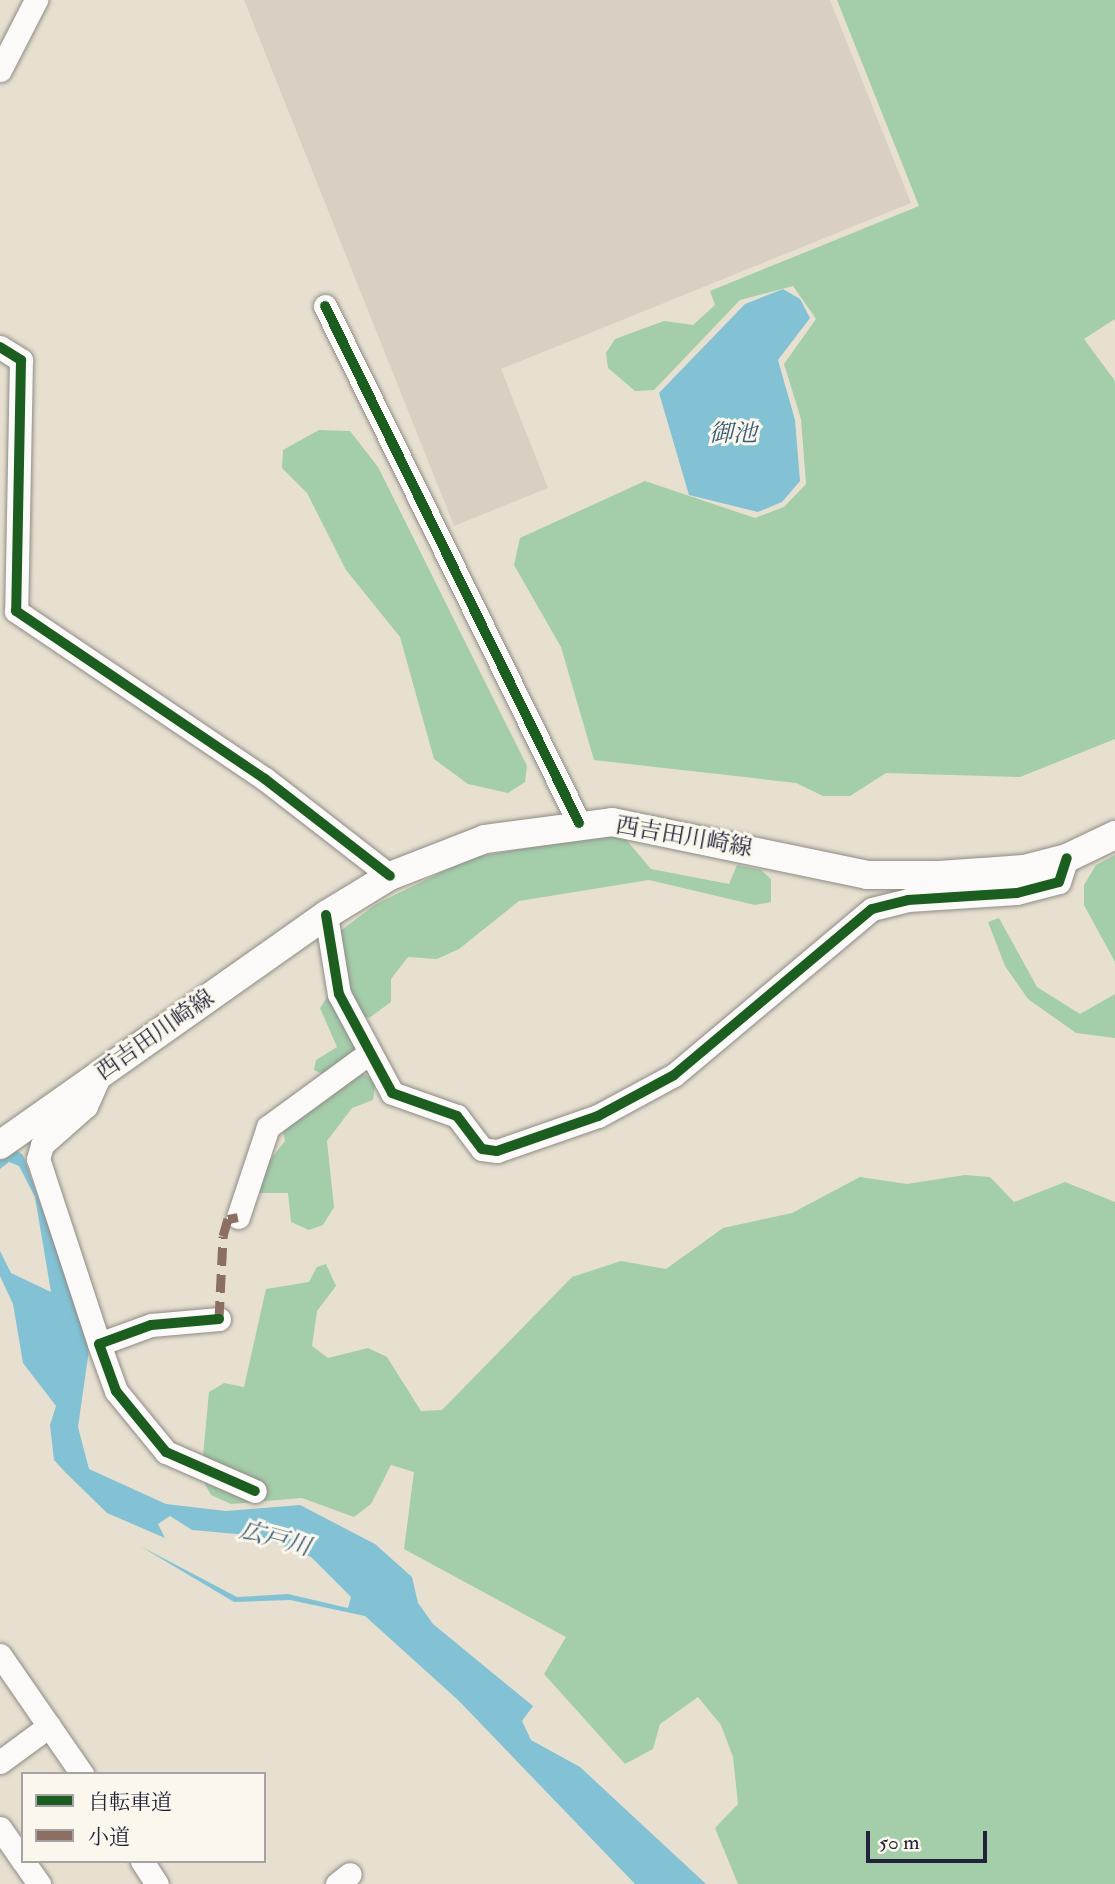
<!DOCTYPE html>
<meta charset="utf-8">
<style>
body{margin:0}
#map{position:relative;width:1115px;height:1884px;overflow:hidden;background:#e7e0d0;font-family:"IM FELL Double Pica","Noto Serif JP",serif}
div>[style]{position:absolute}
.industrial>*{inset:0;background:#d9d0c3}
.forest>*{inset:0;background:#a4cdaa}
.water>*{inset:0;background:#82c2d4}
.roads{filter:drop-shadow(0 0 2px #8e8b86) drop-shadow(0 0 2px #8e8b86)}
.minor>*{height:23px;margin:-11.5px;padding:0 11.5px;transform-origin:11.5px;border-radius:11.5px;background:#fbfaf8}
.major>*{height:28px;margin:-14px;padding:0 14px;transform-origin:14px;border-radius:14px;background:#fbfaf8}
.quiet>*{height:9px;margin-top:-4.5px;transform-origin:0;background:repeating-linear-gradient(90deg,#8d6e63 0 18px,transparent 0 27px)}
.cycleway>*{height:10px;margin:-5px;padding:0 5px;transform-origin:5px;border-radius:5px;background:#1b5e20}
span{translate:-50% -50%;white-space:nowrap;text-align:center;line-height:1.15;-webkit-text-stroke:6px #fbf7ec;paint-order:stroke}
.street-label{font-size:23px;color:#22223b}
.water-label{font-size:24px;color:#375d79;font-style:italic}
.legend{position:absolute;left:21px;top:1772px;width:245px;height:91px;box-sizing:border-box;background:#fbf7ec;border:2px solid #a4a2a5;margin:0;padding:9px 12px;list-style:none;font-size:21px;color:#22223b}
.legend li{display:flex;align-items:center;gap:14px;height:35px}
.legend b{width:35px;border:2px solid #a4a2a5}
.scale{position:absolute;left:866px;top:1831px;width:121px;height:32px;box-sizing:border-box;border:4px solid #22223b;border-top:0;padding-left:9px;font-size:21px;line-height:24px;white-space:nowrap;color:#22223b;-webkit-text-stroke:5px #fbf7ec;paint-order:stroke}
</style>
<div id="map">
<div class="industrial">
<div style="clip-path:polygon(244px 0,830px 0,911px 203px,501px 369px,548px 488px,454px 526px)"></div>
</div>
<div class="forest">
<div style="clip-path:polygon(837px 0,1115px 0,1115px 319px,1084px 339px,1115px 381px,1115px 739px,1020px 777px,886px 773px,850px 796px,823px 796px,796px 783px,594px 760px,561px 647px,514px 565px,520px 538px,645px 481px,755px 518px,784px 507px,806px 484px,801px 419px,784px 364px,816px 319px,793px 286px,740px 300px,654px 390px,635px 391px,608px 368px,606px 353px,615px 339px,664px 321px,693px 325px,715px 305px,710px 291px,919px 206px)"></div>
<div style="clip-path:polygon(319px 430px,350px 431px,378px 467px,527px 766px,525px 782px,508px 793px,468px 784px,434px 759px,400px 637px,346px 570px,307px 493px,282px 468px,283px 450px)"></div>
<div style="clip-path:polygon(594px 837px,624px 837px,651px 869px,729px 884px,737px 865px,761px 870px,771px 879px,771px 902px,755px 905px,649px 880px,519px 901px,459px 949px,437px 959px,408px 957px,391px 979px,391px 1002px,369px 1018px,355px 1014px,346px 994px,339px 932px,376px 904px,473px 857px)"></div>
<div style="clip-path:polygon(1115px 855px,1115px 962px,1084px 905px,1084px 885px,1096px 865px)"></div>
<div style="clip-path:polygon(999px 918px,1037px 987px,1080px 1014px,1115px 994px,1115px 1038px,1076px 1033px,1028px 999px,1005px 966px,988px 922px)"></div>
<div style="clip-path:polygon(328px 996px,358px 1044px,356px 1057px,324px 1075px,314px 1070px,316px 1060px,337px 1047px,320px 1008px)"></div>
<div style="clip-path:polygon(358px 1071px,376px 1080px,373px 1100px,352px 1108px,327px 1141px,334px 1207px,323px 1225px,309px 1230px,291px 1222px,288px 1193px,260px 1193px,257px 1177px,285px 1141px,283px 1131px,292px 1117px)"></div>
<div style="clip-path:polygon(965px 1175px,990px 1177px,1014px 1202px,1065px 1182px,1115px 1202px,1115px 1884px,738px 1884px,715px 1828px,738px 1804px,733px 1757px,721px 1725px,698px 1697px,660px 1724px,653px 1749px,625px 1764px,544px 1674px,566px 1637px,404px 1549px,414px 1472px,391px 1465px,371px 1504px,354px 1517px,302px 1498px,231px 1504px,211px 1495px,201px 1477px,209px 1392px,224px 1383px,244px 1387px,266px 1289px,309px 1282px,317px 1267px,326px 1264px,336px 1286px,317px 1311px,312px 1346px,328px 1358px,368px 1348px,387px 1357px,421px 1411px,442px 1410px,572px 1277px,621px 1261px,666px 1269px,723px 1228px,792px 1213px,860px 1177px,907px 1184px)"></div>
</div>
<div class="water">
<div style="clip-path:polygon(783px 289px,800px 299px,810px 318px,778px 360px,795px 420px,800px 481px,782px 502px,758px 512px,689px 495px,659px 393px,745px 304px)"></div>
<div style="clip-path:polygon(0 1138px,23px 1155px,90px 1343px,78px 1427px,89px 1469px,166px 1504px,226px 1511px,300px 1505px,375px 1544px,412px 1577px,418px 1603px,433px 1624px,533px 1706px,522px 1721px,531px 1740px,580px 1767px,706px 1884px,635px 1884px,458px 1700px,365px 1616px,290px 1600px,234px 1602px,140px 1546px,237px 1597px,288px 1594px,348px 1608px,351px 1597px,311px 1557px,259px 1536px,192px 1530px,170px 1516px,158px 1524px,165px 1538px,107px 1513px,65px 1472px,54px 1460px,50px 1425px,56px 1406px,23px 1363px,13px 1304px,0 1276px,0 1251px,11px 1273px,51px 1292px,35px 1197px,19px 1166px,9px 1162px,0 1169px)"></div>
</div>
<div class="roads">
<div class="minor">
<div style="left:0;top:70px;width:79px;rotate:-62.8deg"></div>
<div style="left:325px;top:306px;width:576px;rotate:63.84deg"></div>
<div style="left:0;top:347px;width:25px;rotate:32deg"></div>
<div style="left:21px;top:360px;width:251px;rotate:91.1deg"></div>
<div style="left:16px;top:611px;width:300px;rotate:34deg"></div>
<div style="left:265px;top:779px;width:158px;rotate:37.8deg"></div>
<div style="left:326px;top:915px;width:80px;rotate:80.7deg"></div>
<div style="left:339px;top:994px;width:112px;rotate:61.8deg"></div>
<div style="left:392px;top:1093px;width:69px;rotate:19.5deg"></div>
<div style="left:457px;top:1116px;width:41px;rotate:52.9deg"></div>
<div style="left:482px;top:1149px;width:15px;rotate:8deg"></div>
<div style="left:497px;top:1151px;width:107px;rotate:-19.1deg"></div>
<div style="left:598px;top:1116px;width:86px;rotate:-28.3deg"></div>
<div style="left:674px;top:1075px;width:258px;rotate:-40deg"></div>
<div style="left:872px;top:909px;width:37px;rotate:-14deg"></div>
<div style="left:908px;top:900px;width:109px;rotate:-3.7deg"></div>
<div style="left:1017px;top:893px;width:43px;rotate:-14.7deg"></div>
<div style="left:1059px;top:882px;width:25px;rotate:-72deg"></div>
<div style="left:238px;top:1217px;width:95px;rotate:-71.6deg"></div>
<div style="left:268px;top:1127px;width:125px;rotate:-36.2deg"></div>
<div style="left:219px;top:1319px;width:68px;rotate:175deg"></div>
<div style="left:151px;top:1325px;width:55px;rotate:159.9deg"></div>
<div style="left:99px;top:1344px;width:50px;rotate:70.1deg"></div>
<div style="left:116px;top:1391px;width:79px;rotate:50.7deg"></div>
<div style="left:166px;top:1452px;width:97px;rotate:23.7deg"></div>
<div style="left:99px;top:1344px;width:195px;rotate:-108.2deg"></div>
<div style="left:38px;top:1159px;width:15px;rotate:-74deg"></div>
<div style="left:42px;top:1145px;width:59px;rotate:-41.6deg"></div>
<div style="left:86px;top:1106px;width:36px;rotate:-66deg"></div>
<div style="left:0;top:1655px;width:145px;rotate:55.4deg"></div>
<div style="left:0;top:1762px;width:61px;rotate:-36.3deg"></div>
<div style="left:0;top:1828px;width:40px;rotate:55.1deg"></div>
<div style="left:23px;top:1861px;width:28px;rotate:55deg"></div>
<div style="left:142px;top:1861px;width:27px;rotate:57deg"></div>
<div style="left:337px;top:1884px;width:16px;rotate:-38deg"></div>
</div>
<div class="major">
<div style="left:0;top:1145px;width:399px;rotate:-35.2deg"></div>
<div style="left:326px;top:915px;width:75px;rotate:-31.4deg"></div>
<div style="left:390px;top:876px;width:102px;rotate:-21.3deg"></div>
<div style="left:485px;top:839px;width:128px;rotate:-7.6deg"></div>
<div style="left:612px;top:822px;width:260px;rotate:11.7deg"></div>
<div style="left:867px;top:875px;width:72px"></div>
<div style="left:939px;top:875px;width:85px;rotate:-4deg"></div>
<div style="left:1024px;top:869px;width:44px;rotate:-14.3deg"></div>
<div style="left:1067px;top:858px;width:53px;rotate:-25.6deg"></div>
</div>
</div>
<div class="quiet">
<div style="left:219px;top:1319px;width:83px;rotate:-87.2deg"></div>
<div style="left:223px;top:1236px;width:18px;rotate:-74deg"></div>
<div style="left:228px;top:1219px;width:10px;rotate:-11deg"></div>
</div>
<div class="cycleway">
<div style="left:325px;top:306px;width:576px;rotate:63.84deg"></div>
<div style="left:0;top:347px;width:25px;rotate:32deg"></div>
<div style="left:21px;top:360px;width:251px;rotate:91.1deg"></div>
<div style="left:16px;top:611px;width:300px;rotate:34deg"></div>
<div style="left:265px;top:779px;width:158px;rotate:37.8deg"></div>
<div style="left:326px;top:915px;width:80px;rotate:80.7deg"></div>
<div style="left:339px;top:994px;width:112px;rotate:61.8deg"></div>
<div style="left:392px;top:1093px;width:69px;rotate:19.5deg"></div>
<div style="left:457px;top:1116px;width:41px;rotate:52.9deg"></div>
<div style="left:482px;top:1149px;width:15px;rotate:8deg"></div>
<div style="left:497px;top:1151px;width:107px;rotate:-19.1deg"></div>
<div style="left:598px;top:1116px;width:86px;rotate:-28.3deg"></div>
<div style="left:674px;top:1075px;width:258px;rotate:-40deg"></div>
<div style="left:872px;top:909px;width:37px;rotate:-14deg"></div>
<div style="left:908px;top:900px;width:109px;rotate:-3.7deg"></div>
<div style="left:1017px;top:893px;width:43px;rotate:-14.7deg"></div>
<div style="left:1059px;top:882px;width:25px;rotate:-72deg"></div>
<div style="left:219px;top:1319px;width:68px;rotate:175deg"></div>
<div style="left:151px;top:1325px;width:55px;rotate:159.9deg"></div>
<div style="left:99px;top:1344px;width:50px;rotate:70.1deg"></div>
<div style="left:116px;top:1391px;width:79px;rotate:50.7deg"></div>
<div style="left:166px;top:1452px;width:97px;rotate:23.7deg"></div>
</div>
<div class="street-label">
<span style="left:684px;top:837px;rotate:10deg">西吉田川崎線</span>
<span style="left:155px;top:1035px;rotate:-35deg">西吉田川崎線</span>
</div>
<div class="water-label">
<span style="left:733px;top:434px">御池</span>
<span style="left:275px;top:1539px;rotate:15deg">広戸川</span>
</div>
<ul class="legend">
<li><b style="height:9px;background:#1b5e20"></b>自転車道</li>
<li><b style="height:9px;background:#8d6e63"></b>小道</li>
</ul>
<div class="scale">50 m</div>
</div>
